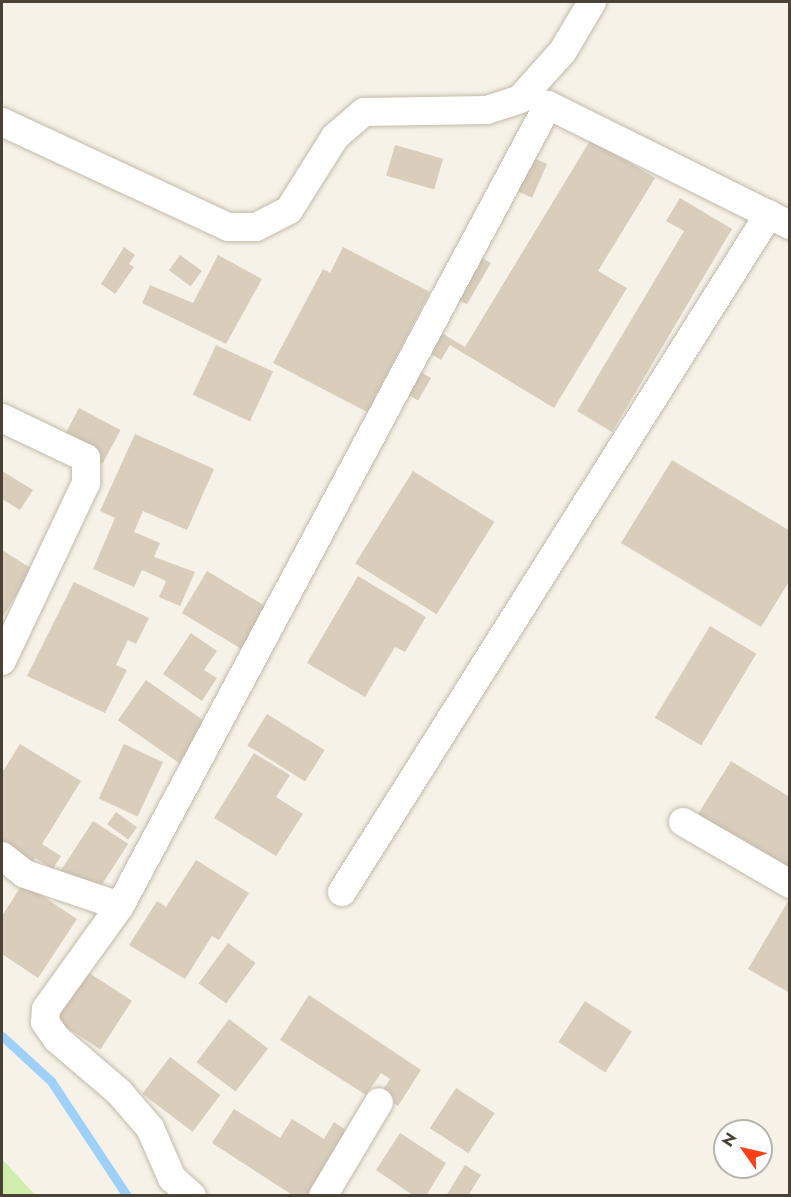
<!DOCTYPE html>
<style>
body{margin:0}
#map{position:relative;width:791px;height:1197px;overflow:hidden;background:#f6f2e8;font-family:Jost,sans-serif}
div>[style]{position:absolute}
.green>*{inset:0;background:#cfeeac}
.stream>*{height:9px;margin:-4.5px;padding:0 4.5px;transform-origin:4.5px;border-radius:4.5px;background:#9ed1f9}
.building>*{inset:0;background:#d9cebc;transform-origin:0 0}
.roads{filter:drop-shadow(0 0 2px #c2baa9) drop-shadow(0 0 2px #c2baa9)}
.street>*{height:28px;margin:-14px;padding:0 14px;transform-origin:14px;border-radius:14px;background:#fff}
span{translate:-50% -50%;white-space:nowrap;text-align:center;line-height:1.15;-webkit-text-stroke:5px #fff;paint-order:stroke}
.frame{position:absolute;inset:0;border:3px solid #4a4335;pointer-events:none}
.north{position:absolute;left:713px;top:1119px;width:60px;height:60px;box-sizing:border-box;background:#fff;border:2px solid #b7b4ae;border-radius:50%;rotate:304deg;font-size:16px;font-weight:700;line-height:24px;text-align:center;color:#4a4335}
.north::after{content:'';display:block;margin:auto;width:21px;height:27px;background:#ff3f16;clip-path:polygon(50% 0,100% 100%,50% 72%,0 100%)}
</style>
<div id="map">
<div class="green">
<div style="clip-path:polygon(2px 1159px,35px 1195px,2px 1195px)"></div>
</div>
<div class="stream">
<div style="left:2px;top:1036px;width:67px;rotate:42.6deg"></div>
<div style="left:51px;top:1081px;width:138px;rotate:56.5deg"></div>
</div>
<div class="building">
<div style="clip-path:polygon(591px 139px,655px 178px,598px 271px,627px 288px,554px 408px,450px 345px,441px 360px,423px 349px,435px 329px,465px 347px)"></div>
<div style="left:395px;top:145px;width:50px;height:32px;rotate:16deg"></div>
<div style="left:527px;top:155px;width:22px;height:37px;rotate:24deg"></div>
<div style="clip-path:polygon(680px 198px,732px 229px,612px 432px,577px 411px,684px 231px,666px 221px)"></div>
<div style="clip-path:polygon(124px 247px,135px 255px,129px 264px,134px 267px,115px 294px,101px 284px)"></div>
<div style="clip-path:polygon(343px 247px,430px 292px,374px 399px,377px 401px,371px 414px,273px 363px,323px 269px,330px 273px)"></div>
<div style="left:180px;top:255px;width:27px;height:19px;rotate:36deg"></div>
<div style="clip-path:polygon(218px 255px,262px 279px,226px 344px,142px 303px,150px 285px,193px 303px)"></div>
<div style="left:477px;top:255px;width:16px;height:48px;rotate:30deg"></div>
<div style="left:216px;top:345px;width:63px;height:55px;rotate:25deg"></div>
<div style="left:419px;top:371px;width:14px;height:26px;rotate:30deg"></div>
<div style="left:79px;top:408px;width:47px;height:38px;rotate:28deg"></div>
<div style="clip-path:polygon(135px 434px,214px 469px,187px 530px,143px 511px,134px 532px,160px 543px,154px 557px,195px 572px,180px 606px,159px 597px,166px 581px,142px 570px,134px 587px,93px 569px,115px 518px,100px 511px)"></div>
<div style="clip-path:polygon(672px 460px,790px 531px,790px 580px,761px 627px,621px 543px)"></div>
<div style="clip-path:polygon(2px 471px,33px 490px,20px 510px,2px 499px)"></div>
<div style="left:413px;top:471px;width:96px;height:109px;rotate:32deg"></div>
<div style="clip-path:polygon(2px 550px,32px 569px,2px 618px)"></div>
<div style="left:207px;top:571px;width:77px;height:49px;rotate:31deg"></div>
<div style="clip-path:polygon(358px 576px,426px 617px,405px 652px,395px 647px,365px 697px,307px 663px)"></div>
<div style="clip-path:polygon(74px 582px,149px 618px,136px 644px,128px 640px,116px 665px,127px 670px,105px 713px,27px 676px)"></div>
<div style="left:710px;top:626px;width:54px;height:107px;rotate:31deg"></div>
<div style="clip-path:polygon(191px 633px,217px 651px,204px 670px,217px 678px,202px 701px,163px 674px)"></div>
<div style="left:146px;top:680px;width:77px;height:49px;rotate:35deg"></div>
<div style="left:267px;top:714px;width:68px;height:37px;rotate:32deg"></div>
<div style="clip-path:polygon(20px 744px,81px 781px,42px 844px,61px 856px,53px 869px,35px 858px,30px 866px,2px 849px,2px 773px)"></div>
<div style="left:124px;top:744px;width:43px;height:60px;rotate:25deg"></div>
<div style="clip-path:polygon(254px 753px,290px 775px,276px 797px,303px 814px,276px 856px,214px 818px)"></div>
<div style="clip-path:polygon(731px 761px,790px 797px,790px 877px,695px 819px)"></div>
<div style="left:116px;top:812px;width:26px;height:15px;rotate:36deg"></div>
<div style="left:93px;top:821px;width:42px;height:65px;rotate:33deg"></div>
<div style="clip-path:polygon(196px 860px,249px 893px,219px 940px,212px 936px,185px 979px,129px 945px,157px 901px,166px 907px)"></div>
<div style="clip-path:polygon(23px 883px,77px 919px,38px 978px,2px 954px,2px 916px)"></div>
<div style="clip-path:polygon(790px 898px,790px 993px,748px 969px)"></div>
<div style="left:228px;top:943px;width:34px;height:50px;rotate:36deg"></div>
<div style="left:80px;top:967px;width:62px;height:58px;rotate:33deg"></div>
<div style="clip-path:polygon(309px 995px,421px 1070px,398px 1106px,380px 1095px,390px 1079px,381px 1073px,366px 1095px,280px 1040px)"></div>
<div style="left:585px;top:1001px;width:56px;height:49px;rotate:33deg"></div>
<div style="left:229px;top:1019px;width:49px;height:54px;rotate:37deg"></div>
<div style="left:170px;top:1057px;width:63px;height:46px;rotate:37deg"></div>
<div style="left:456px;top:1088px;width:46px;height:48px;rotate:33deg"></div>
<div style="clip-path:polygon(234px 1109px,280px 1138px,292px 1119px,324px 1139px,334px 1122px,350px 1133px,310px 1196px,294px 1196px,212px 1143px)"></div>
<div style="clip-path:polygon(400px 1133px,446px 1163px,426px 1196px,414px 1196px,376px 1170px)"></div>
<div style="clip-path:polygon(465px 1165px,481px 1175px,468px 1196px,446px 1196px)"></div>
</div>
<div class="roads">
<div class="street">
<div style="left:2px;top:122px;width:249px;rotate:24.9deg"></div>
<div style="left:228px;top:227px;width:28px"></div>
<div style="left:256px;top:227px;width:37px;rotate:-27deg"></div>
<div style="left:289px;top:210px;width:86px;rotate:-57.8deg"></div>
<div style="left:335px;top:137px;width:38px;rotate:-41deg"></div>
<div style="left:364px;top:112px;width:123px;rotate:-0.9deg"></div>
<div style="left:487px;top:110px;width:35px;rotate:-18deg"></div>
<div style="left:520px;top:99px;width:64px;rotate:-48.1deg"></div>
<div style="left:563px;top:51px;width:57px;rotate:-59.4deg"></div>
<div style="left:2px;top:418px;width:93px;rotate:25.5deg"></div>
<div style="left:86px;top:458px;width:25px;rotate:90deg"></div>
<div style="left:86px;top:483px;width:197px;rotate:115.3deg"></div>
<div style="left:683px;top:822px;width:124px;rotate:30.1deg"></div>
<div style="left:2px;top:856px;width:29px;rotate:38deg"></div>
<div style="left:25px;top:874px;width:100px;rotate:18.6deg"></div>
<div style="left:120px;top:906px;width:908px;rotate:-61.88deg"></div>
<div style="left:548px;top:105px;width:270px;rotate:26.4deg"></div>
<div style="left:342px;top:892px;width:801px;rotate:-57.8deg"></div>
<div style="left:120px;top:906px;width:127px;rotate:125.7deg"></div>
<div style="left:46px;top:1009px;width:13px;rotate:94deg"></div>
<div style="left:45px;top:1022px;width:21px;rotate:55deg"></div>
<div style="left:57px;top:1039px;width:82px;rotate:40.5deg"></div>
<div style="left:119px;top:1092px;width:48px;rotate:49.3deg"></div>
<div style="left:150px;top:1128px;width:55px;rotate:66.3deg"></div>
<div style="left:172px;top:1178px;width:27px;rotate:42deg"></div>
<div style="left:323px;top:1196px;width:109px;rotate:-59.2deg"></div>
</div>
</div>
<div class="frame"></div>
<div class="north">N</div>
</div>
